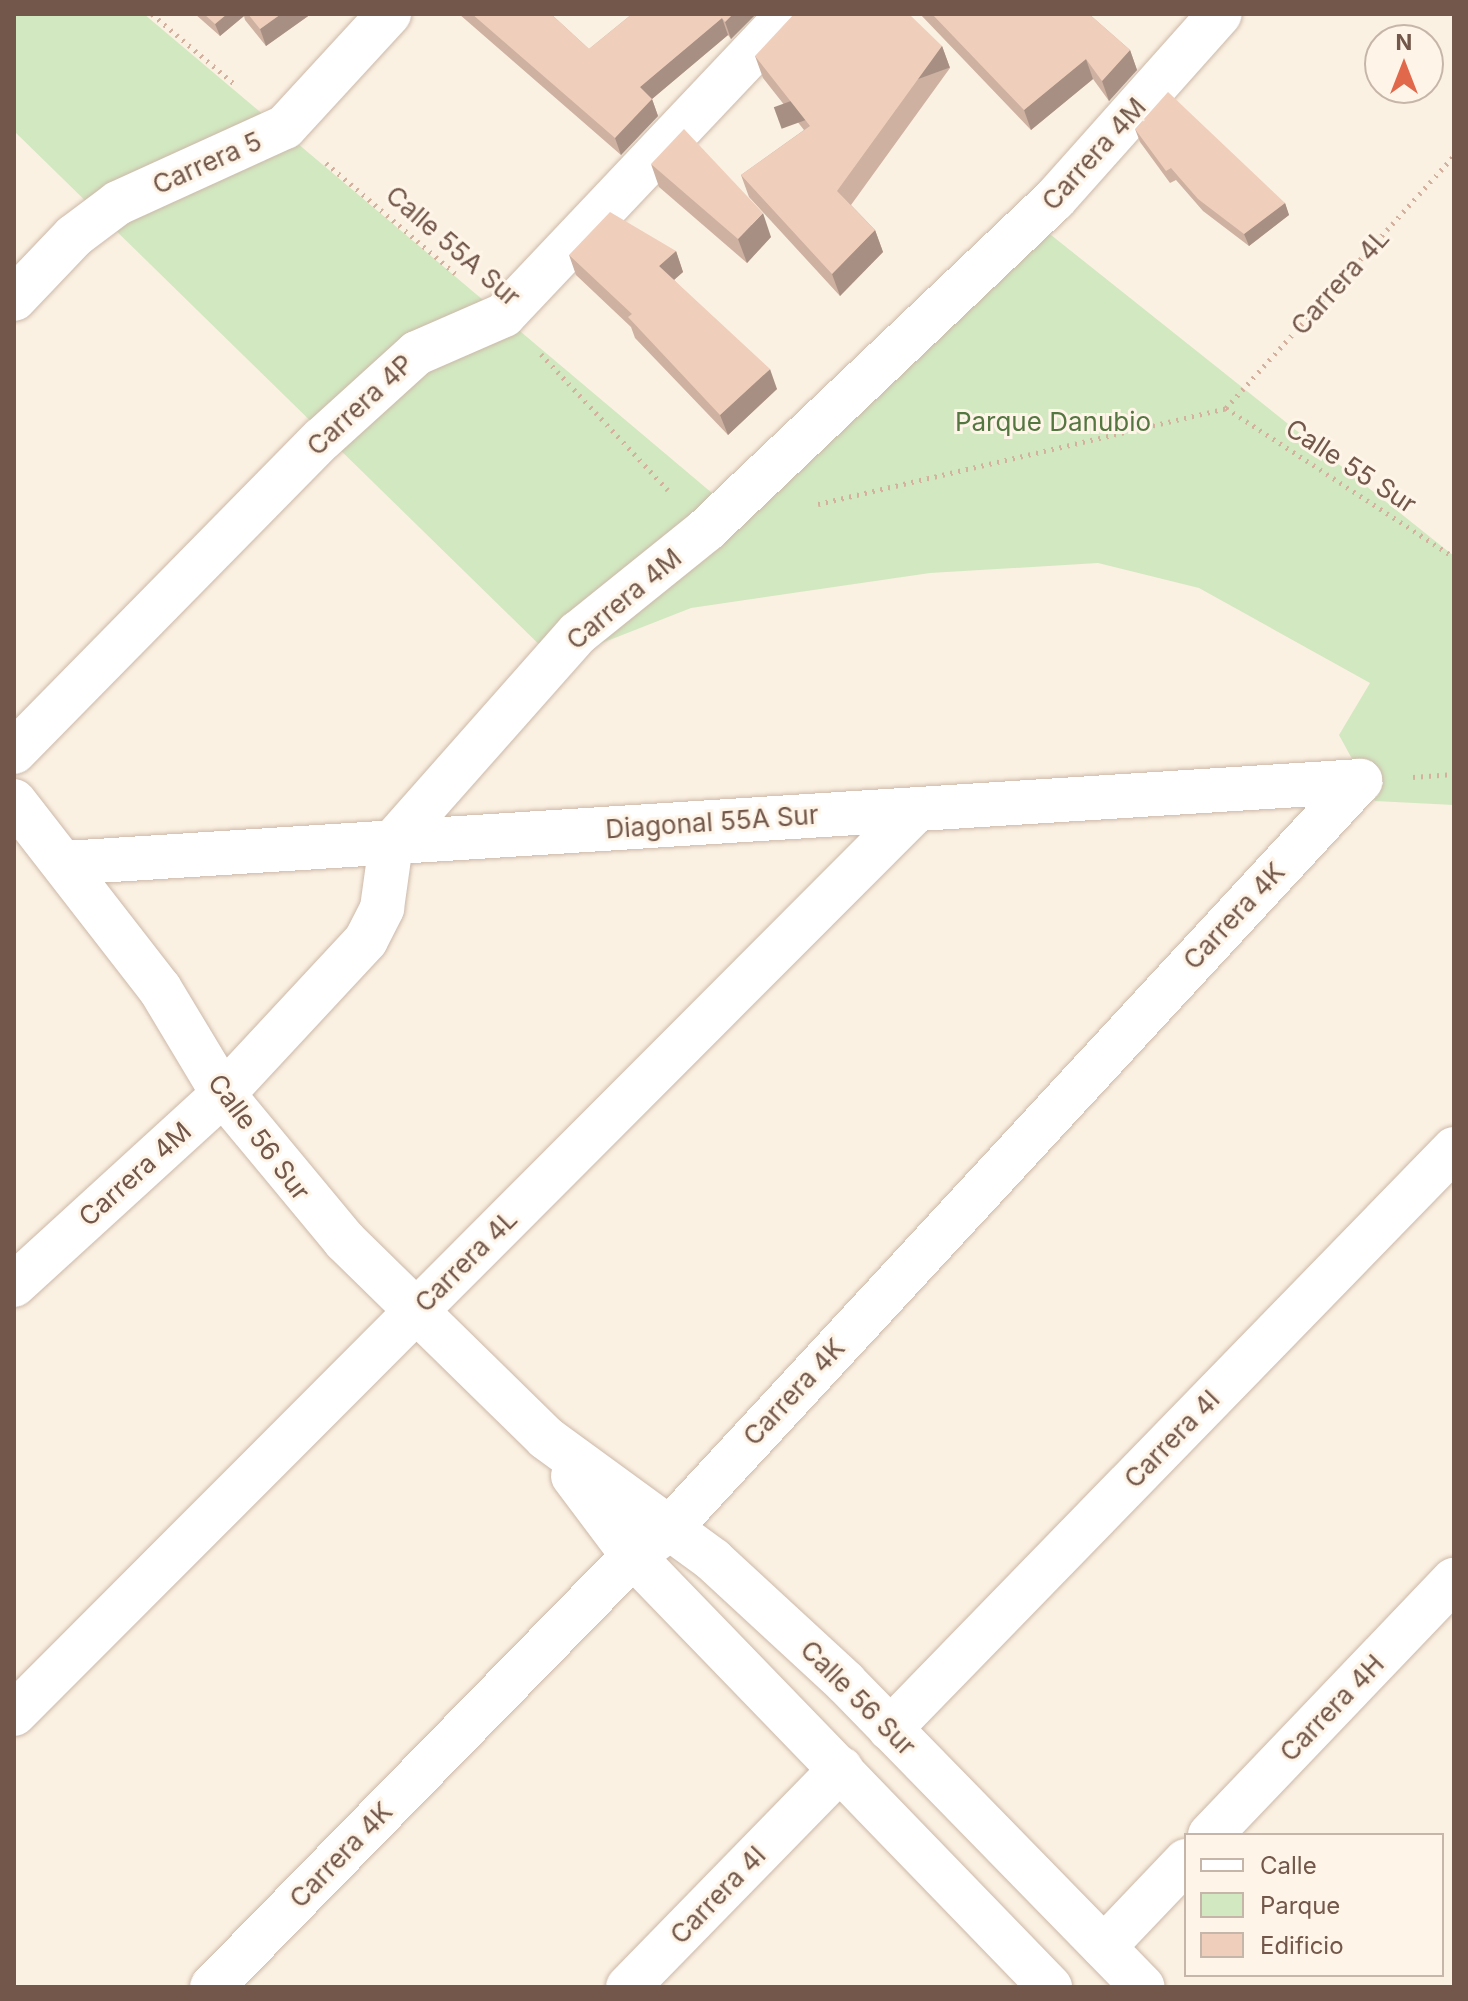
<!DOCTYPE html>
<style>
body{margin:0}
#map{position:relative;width:1468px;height:2001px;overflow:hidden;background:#fbf1e2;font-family:Inter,sans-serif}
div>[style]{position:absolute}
.green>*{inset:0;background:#d2e8c1}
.path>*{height:5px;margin-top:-2.5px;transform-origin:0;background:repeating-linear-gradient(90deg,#d4b19e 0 2px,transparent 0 8px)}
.roads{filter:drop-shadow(0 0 2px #ccb8a9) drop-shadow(0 0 2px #ccb8a9)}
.street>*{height:44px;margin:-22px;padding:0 22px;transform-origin:22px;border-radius:22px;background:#fff}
.secondary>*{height:44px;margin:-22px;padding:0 22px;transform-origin:22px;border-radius:22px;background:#fff}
.wall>*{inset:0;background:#ceb1a1}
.shaded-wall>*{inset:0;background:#a79083;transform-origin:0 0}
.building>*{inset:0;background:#efcebb}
span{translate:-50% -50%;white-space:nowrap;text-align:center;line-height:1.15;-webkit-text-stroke:6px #fef5e8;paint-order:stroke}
.street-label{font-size:26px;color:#72574a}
.park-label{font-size:26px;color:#547742}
.frame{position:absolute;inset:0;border:16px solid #72574a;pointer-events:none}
.legend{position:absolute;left:1184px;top:1833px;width:260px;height:144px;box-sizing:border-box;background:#fef5e8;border:2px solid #c6b6a9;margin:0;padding:10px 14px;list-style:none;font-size:24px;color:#72574a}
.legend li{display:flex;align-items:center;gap:16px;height:40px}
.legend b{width:40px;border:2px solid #c6b6a9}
.north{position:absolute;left:1364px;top:24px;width:80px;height:80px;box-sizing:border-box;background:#fef5e8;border:2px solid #c6b6a9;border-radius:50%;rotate:0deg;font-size:22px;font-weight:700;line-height:32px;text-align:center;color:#72574a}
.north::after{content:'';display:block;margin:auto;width:28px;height:36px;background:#e1684b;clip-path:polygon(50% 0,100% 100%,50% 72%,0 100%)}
</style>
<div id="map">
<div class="green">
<div style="clip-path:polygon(14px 14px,144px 14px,744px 520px,1046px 231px,1454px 556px,1454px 805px,1375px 801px,1339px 735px,1370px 683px,1199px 588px,1098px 563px,930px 573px,691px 608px,556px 661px,14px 131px)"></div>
</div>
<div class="path">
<div style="left:152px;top:14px;width:111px;rotate:40.3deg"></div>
<div style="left:326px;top:163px;width:170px;rotate:40.5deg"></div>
<div style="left:541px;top:354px;width:186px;rotate:47deg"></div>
<div style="left:1226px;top:408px;width:340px;rotate:-47.9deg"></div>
<div style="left:1226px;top:408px;width:272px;rotate:33.2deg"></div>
<div style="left:818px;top:504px;width:419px;rotate:-13.2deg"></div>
<div style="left:1413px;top:777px;width:41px;rotate:-4.2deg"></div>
</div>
<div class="roads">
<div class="street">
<div style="left:14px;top:299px;width:87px;rotate:-46.4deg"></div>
<div style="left:74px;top:236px;width:55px;rotate:-36.9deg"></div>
<div style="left:118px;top:203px;width:183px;rotate:-24.5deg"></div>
<div style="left:285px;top:127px;width:154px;rotate:-47.4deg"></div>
<div style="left:14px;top:752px;width:439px;rotate:-45.5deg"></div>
<div style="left:322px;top:439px;width:128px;rotate:-42.2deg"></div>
<div style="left:417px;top:353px;width:95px;rotate:-23.6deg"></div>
<div style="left:504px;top:315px;width:415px;rotate:-46.6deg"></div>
<div style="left:65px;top:863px;width:1298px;rotate:-3.62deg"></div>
<div style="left:14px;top:1285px;width:283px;rotate:-42.4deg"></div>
<div style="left:223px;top:1094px;width:210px;rotate:-47.1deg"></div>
<div style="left:366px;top:940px;width:36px;rotate:-63deg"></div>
<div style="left:382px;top:908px;width:65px;rotate:-82deg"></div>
<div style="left:391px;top:844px;width:282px;rotate:-48.5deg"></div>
<div style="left:578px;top:633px;width:164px;rotate:-38.8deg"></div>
<div style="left:706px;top:530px;width:480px;rotate:-43.5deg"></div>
<div style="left:1054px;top:200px;width:249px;rotate:-48.3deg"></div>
<div style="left:14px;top:1714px;width:1278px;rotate:-45.06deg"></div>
<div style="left:890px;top:1729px;width:809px;rotate:-45.8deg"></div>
<div style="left:1210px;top:1835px;width:353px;rotate:-46.3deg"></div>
<div style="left:1104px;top:1947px;width:119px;rotate:-46.4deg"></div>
<div style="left:212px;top:1987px;width:602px;rotate:-45.67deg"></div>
<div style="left:633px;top:1556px;width:44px;rotate:-36.6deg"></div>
<div style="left:668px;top:1530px;width:1020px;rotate:-47.27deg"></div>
<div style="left:628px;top:1987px;width:305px;rotate:-45.7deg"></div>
</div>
<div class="secondary">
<div style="left:14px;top:801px;width:238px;rotate:52.2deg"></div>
<div style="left:160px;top:989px;width:122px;rotate:59deg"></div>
<div style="left:223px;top:1094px;width:191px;rotate:50.3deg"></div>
<div style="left:345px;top:1241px;width:281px;rotate:44.4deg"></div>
<div style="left:546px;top:1438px;width:207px;rotate:36.1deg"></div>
<div style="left:713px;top:1560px;width:180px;rotate:42.7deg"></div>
<div style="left:845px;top:1682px;width:426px;rotate:45.7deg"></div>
<div style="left:573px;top:1476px;width:100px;rotate:53.1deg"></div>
<div style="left:633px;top:1556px;width:600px;rotate:45.95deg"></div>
</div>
</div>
<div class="wall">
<div style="clip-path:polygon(195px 14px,311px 14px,266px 46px,245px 20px,244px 16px,220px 36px)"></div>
<div style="clip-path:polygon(459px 14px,551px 14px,589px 49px,632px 14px,756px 14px,731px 39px,728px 35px,652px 99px,658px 116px,621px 155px)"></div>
<div style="clip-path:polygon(920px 14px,1089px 14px,1130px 50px,1137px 70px,1109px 101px,1093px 79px,1031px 130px)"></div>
<div style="clip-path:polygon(942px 46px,950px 68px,851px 205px,875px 230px,883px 252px,840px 296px,749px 197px,741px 175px,804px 130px,763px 78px,755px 56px)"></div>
<div style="clip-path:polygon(1135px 129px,1285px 203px,1289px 215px,1249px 246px,1203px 211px,1176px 180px,1170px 183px,1140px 142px)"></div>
<div style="clip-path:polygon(651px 164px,771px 237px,747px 263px,659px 187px)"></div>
<div style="clip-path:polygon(676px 251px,683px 272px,674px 280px,777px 389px,728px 435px,635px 338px,631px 327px,576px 275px,569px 255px)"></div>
</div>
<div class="shaded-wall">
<div style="clip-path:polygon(227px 14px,243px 14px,244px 16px,220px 36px,215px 24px)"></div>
<div style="clip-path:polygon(281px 14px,311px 14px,266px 46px,260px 29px)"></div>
<div style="clip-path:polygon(733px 14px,756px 14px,731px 39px,725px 22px)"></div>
<div style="clip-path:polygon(722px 18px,728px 35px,652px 99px,658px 116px,621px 155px,615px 138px,640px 87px)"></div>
<div style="left:942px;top:46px;width:23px;height:179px;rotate:70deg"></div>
<div style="clip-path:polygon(1130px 50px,1137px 70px,1109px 101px,1102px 81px)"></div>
<div style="clip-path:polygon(1086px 59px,1093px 79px,1031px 130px,1024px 110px)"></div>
<div style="clip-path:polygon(1285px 203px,1289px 215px,1249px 246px,1244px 234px)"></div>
<div style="clip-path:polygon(763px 213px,771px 237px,747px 263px,738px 239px)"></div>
<div style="clip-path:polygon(875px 230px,883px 252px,840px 296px,832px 274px)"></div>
<div style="clip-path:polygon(676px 251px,683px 272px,667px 286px,659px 266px)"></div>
<div style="clip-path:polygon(770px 369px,777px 389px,728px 435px,720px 415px)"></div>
</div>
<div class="building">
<div style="clip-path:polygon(204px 14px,227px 14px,215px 24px)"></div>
<div style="clip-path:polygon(248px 14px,281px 14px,260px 29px)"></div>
<div style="clip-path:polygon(472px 14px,551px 14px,589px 49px,632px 14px,733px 14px,725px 22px,722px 18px,640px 87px,652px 99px,615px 138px)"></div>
<div style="clip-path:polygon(794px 14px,909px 14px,942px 46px,837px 191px,875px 230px,832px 274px,741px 175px,810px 126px,755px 56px)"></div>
<div style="clip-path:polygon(932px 14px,1089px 14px,1130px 50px,1102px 81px,1086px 59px,1024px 110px)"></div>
<div style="clip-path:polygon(1168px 92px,1285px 203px,1244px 234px,1198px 199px,1171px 168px,1166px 171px,1135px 129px)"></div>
<div style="clip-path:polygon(684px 129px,763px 213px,738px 239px,651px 164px)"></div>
<div style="clip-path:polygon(610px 212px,676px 251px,659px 266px,770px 369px,720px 415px,628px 317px,632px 314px,569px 255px)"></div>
</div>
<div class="street-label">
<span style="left:1094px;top:154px;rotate:-48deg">Carrera 4M</span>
<span style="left:207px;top:163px;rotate:-24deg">Carrera 5</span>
<span style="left:453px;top:246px;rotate:41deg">Calle 55A Sur</span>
<span style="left:1340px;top:282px;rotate:-48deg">Carrera 4L</span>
<span style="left:360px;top:405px;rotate:-43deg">Carrera 4P</span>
<span style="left:1351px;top:466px;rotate:33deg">Calle 55 Sur</span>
<span style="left:624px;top:599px;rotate:-40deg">Carrera 4M</span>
<span style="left:712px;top:822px;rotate:-4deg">Diagonal 55A Sur</span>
<span style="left:1234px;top:916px;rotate:-47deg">Carrera 4K</span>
<span style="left:259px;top:1137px;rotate:53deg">Calle 56 Sur</span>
<span style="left:135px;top:1174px;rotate:-42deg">Carrera 4M</span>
<span style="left:466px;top:1261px;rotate:-45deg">Carrera 4L</span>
<span style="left:794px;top:1392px;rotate:-47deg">Carrera 4K</span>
<span style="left:1172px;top:1439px;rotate:-46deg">Carrera 4I</span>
<span style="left:858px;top:1698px;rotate:45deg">Calle 56 Sur</span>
<span style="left:1332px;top:1708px;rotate:-46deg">Carrera 4H</span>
<span style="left:341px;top:1855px;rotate:-46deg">Carrera 4K</span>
<span style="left:718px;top:1895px;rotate:-46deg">Carrera 4I</span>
</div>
<div class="park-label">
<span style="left:1053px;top:422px">Parque Danubio</span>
</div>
<div class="frame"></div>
<ul class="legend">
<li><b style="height:10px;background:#fff"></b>Calle</li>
<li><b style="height:22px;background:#d2e8c1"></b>Parque</li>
<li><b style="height:22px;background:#efcebb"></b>Edificio</li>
</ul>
<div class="north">N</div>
</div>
